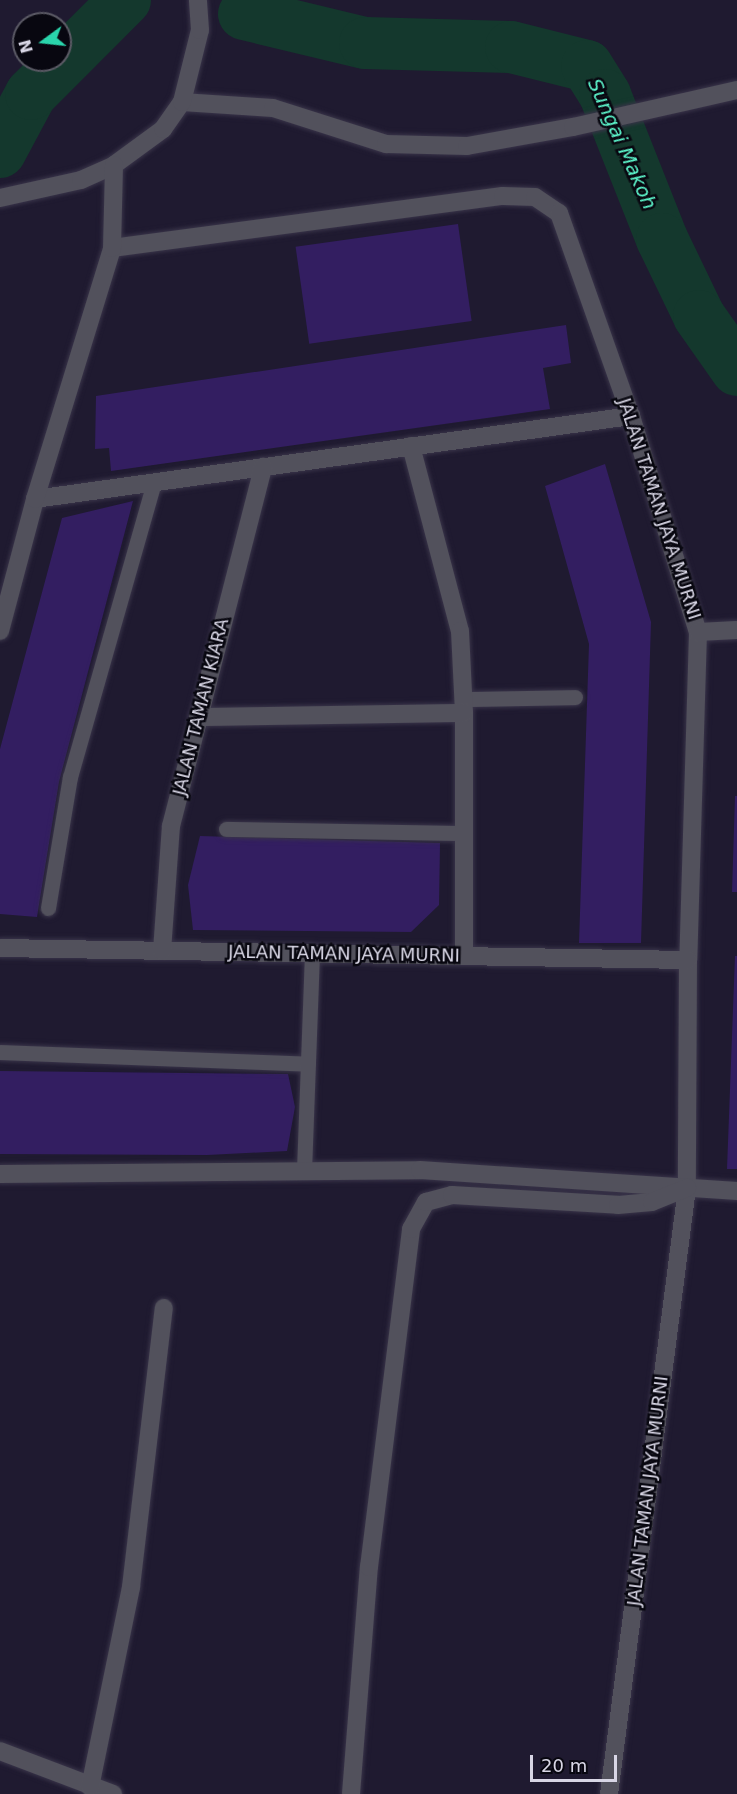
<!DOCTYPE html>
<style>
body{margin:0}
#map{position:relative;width:737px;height:1794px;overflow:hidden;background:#1f1a30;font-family:"DejaVu Sans",sans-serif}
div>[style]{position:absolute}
.river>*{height:52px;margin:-26px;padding:0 26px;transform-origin:26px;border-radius:26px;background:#14382d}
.building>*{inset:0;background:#331e61;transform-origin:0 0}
.roads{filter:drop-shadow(0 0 2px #393449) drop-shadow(0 0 2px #393449)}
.lane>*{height:15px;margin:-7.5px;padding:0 7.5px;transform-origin:7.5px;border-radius:7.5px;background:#52515c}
.street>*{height:18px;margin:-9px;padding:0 9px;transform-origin:9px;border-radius:9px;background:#52515c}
span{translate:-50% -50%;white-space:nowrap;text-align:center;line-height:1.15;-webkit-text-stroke:5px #080710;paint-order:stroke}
.street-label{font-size:18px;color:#d8d6e5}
.water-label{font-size:20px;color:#5df6cc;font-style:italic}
.north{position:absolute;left:12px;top:12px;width:60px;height:60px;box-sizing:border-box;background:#080710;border:2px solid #5b5a65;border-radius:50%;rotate:255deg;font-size:16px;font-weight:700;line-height:24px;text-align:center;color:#d8d6e5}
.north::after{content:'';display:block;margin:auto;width:21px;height:27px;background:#2ad5ac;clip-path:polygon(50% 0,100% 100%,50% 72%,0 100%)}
.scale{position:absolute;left:530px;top:1755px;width:87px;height:27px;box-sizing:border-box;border:3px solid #d8d6e5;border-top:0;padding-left:8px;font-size:18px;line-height:21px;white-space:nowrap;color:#d8d6e5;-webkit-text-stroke:4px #080710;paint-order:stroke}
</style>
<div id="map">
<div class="river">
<div style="left:244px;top:14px;width:124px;rotate:13.5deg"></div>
<div style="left:365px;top:43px;width:146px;rotate:1.6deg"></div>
<div style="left:511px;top:47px;width:78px;rotate:14deg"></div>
<div style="left:587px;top:66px;width:34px;rotate:58deg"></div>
<div style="left:605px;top:95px;width:155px;rotate:68.4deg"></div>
<div style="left:662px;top:239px;width:85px;rotate:64.3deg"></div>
<div style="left:699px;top:316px;width:66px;rotate:54.9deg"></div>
<div style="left:0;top:152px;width:66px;rotate:-61.9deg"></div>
<div style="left:31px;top:94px;width:133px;rotate:-45deg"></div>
</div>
<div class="building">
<div style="left:458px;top:224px;width:98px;height:164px;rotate:82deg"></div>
<div style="clip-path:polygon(566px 325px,571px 363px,543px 368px,550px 409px,111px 471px,109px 448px,95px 449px,96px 396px)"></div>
<div style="clip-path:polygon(605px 464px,651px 622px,641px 943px,579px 943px,589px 644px,545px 486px)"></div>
<div style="clip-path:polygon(133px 501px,59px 782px,37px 917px,0 914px,0 749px,62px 518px)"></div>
<div style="clip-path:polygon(735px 796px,737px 796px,737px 892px,732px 892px)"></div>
<div style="clip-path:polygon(200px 836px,440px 843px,439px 905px,411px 932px,193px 930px,188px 885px)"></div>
<div style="clip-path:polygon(735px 956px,737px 956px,737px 1169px,727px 1169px)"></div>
<div style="clip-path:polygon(0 1071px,288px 1074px,295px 1107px,287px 1151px,207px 1155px,0 1154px)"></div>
</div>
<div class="roads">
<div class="lane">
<div style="left:464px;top:699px;width:111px;rotate:-1deg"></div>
<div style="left:226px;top:829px;width:239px;rotate:1deg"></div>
<div style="left:48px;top:908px;width:133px;rotate:-80.5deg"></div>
<div style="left:70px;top:777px;width:306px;rotate:-74.1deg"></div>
<div style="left:0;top:1052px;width:308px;rotate:2.2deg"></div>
<div style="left:304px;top:1171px;width:218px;rotate:-87.9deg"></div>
</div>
<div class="street">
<div style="left:182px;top:102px;width:91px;rotate:3.8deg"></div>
<div style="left:273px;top:108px;width:119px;rotate:17.7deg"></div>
<div style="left:386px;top:144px;width:81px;rotate:1.4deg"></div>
<div style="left:467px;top:146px;width:108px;rotate:-10.2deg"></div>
<div style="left:573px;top:127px;width:168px;rotate:-12.7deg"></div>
<div style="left:0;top:198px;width:83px;rotate:-12.5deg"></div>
<div style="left:81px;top:180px;width:36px;rotate:-24deg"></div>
<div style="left:114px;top:165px;width:61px;rotate:-36.3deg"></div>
<div style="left:163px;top:129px;width:33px;rotate:-55deg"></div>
<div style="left:182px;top:102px;width:74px;rotate:-76deg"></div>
<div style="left:200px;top:30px;width:30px;rotate:-94deg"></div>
<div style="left:112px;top:248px;width:394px;rotate:-7.6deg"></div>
<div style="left:503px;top:196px;width:32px;rotate:2deg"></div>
<div style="left:535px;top:197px;width:29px;rotate:34deg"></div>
<div style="left:559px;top:213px;width:215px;rotate:70.5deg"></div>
<div style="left:631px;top:416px;width:226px;rotate:72.8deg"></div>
<div style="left:698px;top:632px;width:328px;rotate:91.7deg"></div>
<div style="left:688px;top:960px;width:228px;rotate:90.3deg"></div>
<div style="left:687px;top:1188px;width:611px;rotate:97.33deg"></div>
<div style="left:411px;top:446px;width:191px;rotate:75.2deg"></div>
<div style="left:460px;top:631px;width:82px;rotate:87.2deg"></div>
<div style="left:464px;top:713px;width:243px;rotate:90deg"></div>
<div style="left:35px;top:499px;width:602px;rotate:-7.93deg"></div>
<div style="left:0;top:631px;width:137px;rotate:-75.1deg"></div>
<div style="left:35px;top:499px;width:263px;rotate:-72.9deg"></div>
<div style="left:112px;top:248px;width:83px;rotate:-88.6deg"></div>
<div style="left:698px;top:632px;width:39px;rotate:-3deg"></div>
<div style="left:198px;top:717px;width:266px;rotate:-0.9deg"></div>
<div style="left:0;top:948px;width:688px;rotate:1deg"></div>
<div style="left:162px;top:951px;width:125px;rotate:-85.9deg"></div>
<div style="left:171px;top:826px;width:371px;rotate:-75.6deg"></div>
<div style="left:0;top:1174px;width:420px;rotate:-0.5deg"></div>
<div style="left:420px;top:1170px;width:318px;rotate:3.8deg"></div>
<div style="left:0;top:1751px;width:121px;rotate:20.8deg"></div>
<div style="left:90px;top:1787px;width:204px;rotate:-78.4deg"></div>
<div style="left:131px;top:1587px;width:281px;rotate:-83.3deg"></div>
<div style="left:351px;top:1794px;width:228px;rotate:-85.5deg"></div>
<div style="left:369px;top:1567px;width:341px;rotate:-82.9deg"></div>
<div style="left:411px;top:1229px;width:31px;rotate:-61deg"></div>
<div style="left:426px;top:1202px;width:27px;rotate:-15deg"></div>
<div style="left:452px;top:1195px;width:166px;rotate:3.4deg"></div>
<div style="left:618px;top:1205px;width:34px;rotate:-5deg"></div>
<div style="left:652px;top:1202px;width:38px;rotate:-22deg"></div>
</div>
</div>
<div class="street-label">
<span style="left:659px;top:509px;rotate:72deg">JALAN TAMAN JAYA MURNI</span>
<span style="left:201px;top:707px;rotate:-76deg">JALAN TAMAN KIARA</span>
<span style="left:344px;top:954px;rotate:1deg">JALAN TAMAN JAYA MURNI</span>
<span style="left:648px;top:1491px;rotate:-83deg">JALAN TAMAN JAYA MURNI</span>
</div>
<div class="water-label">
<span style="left:622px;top:144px;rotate:66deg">Sungai Makoh</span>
</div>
<div class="north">N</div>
<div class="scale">20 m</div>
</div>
